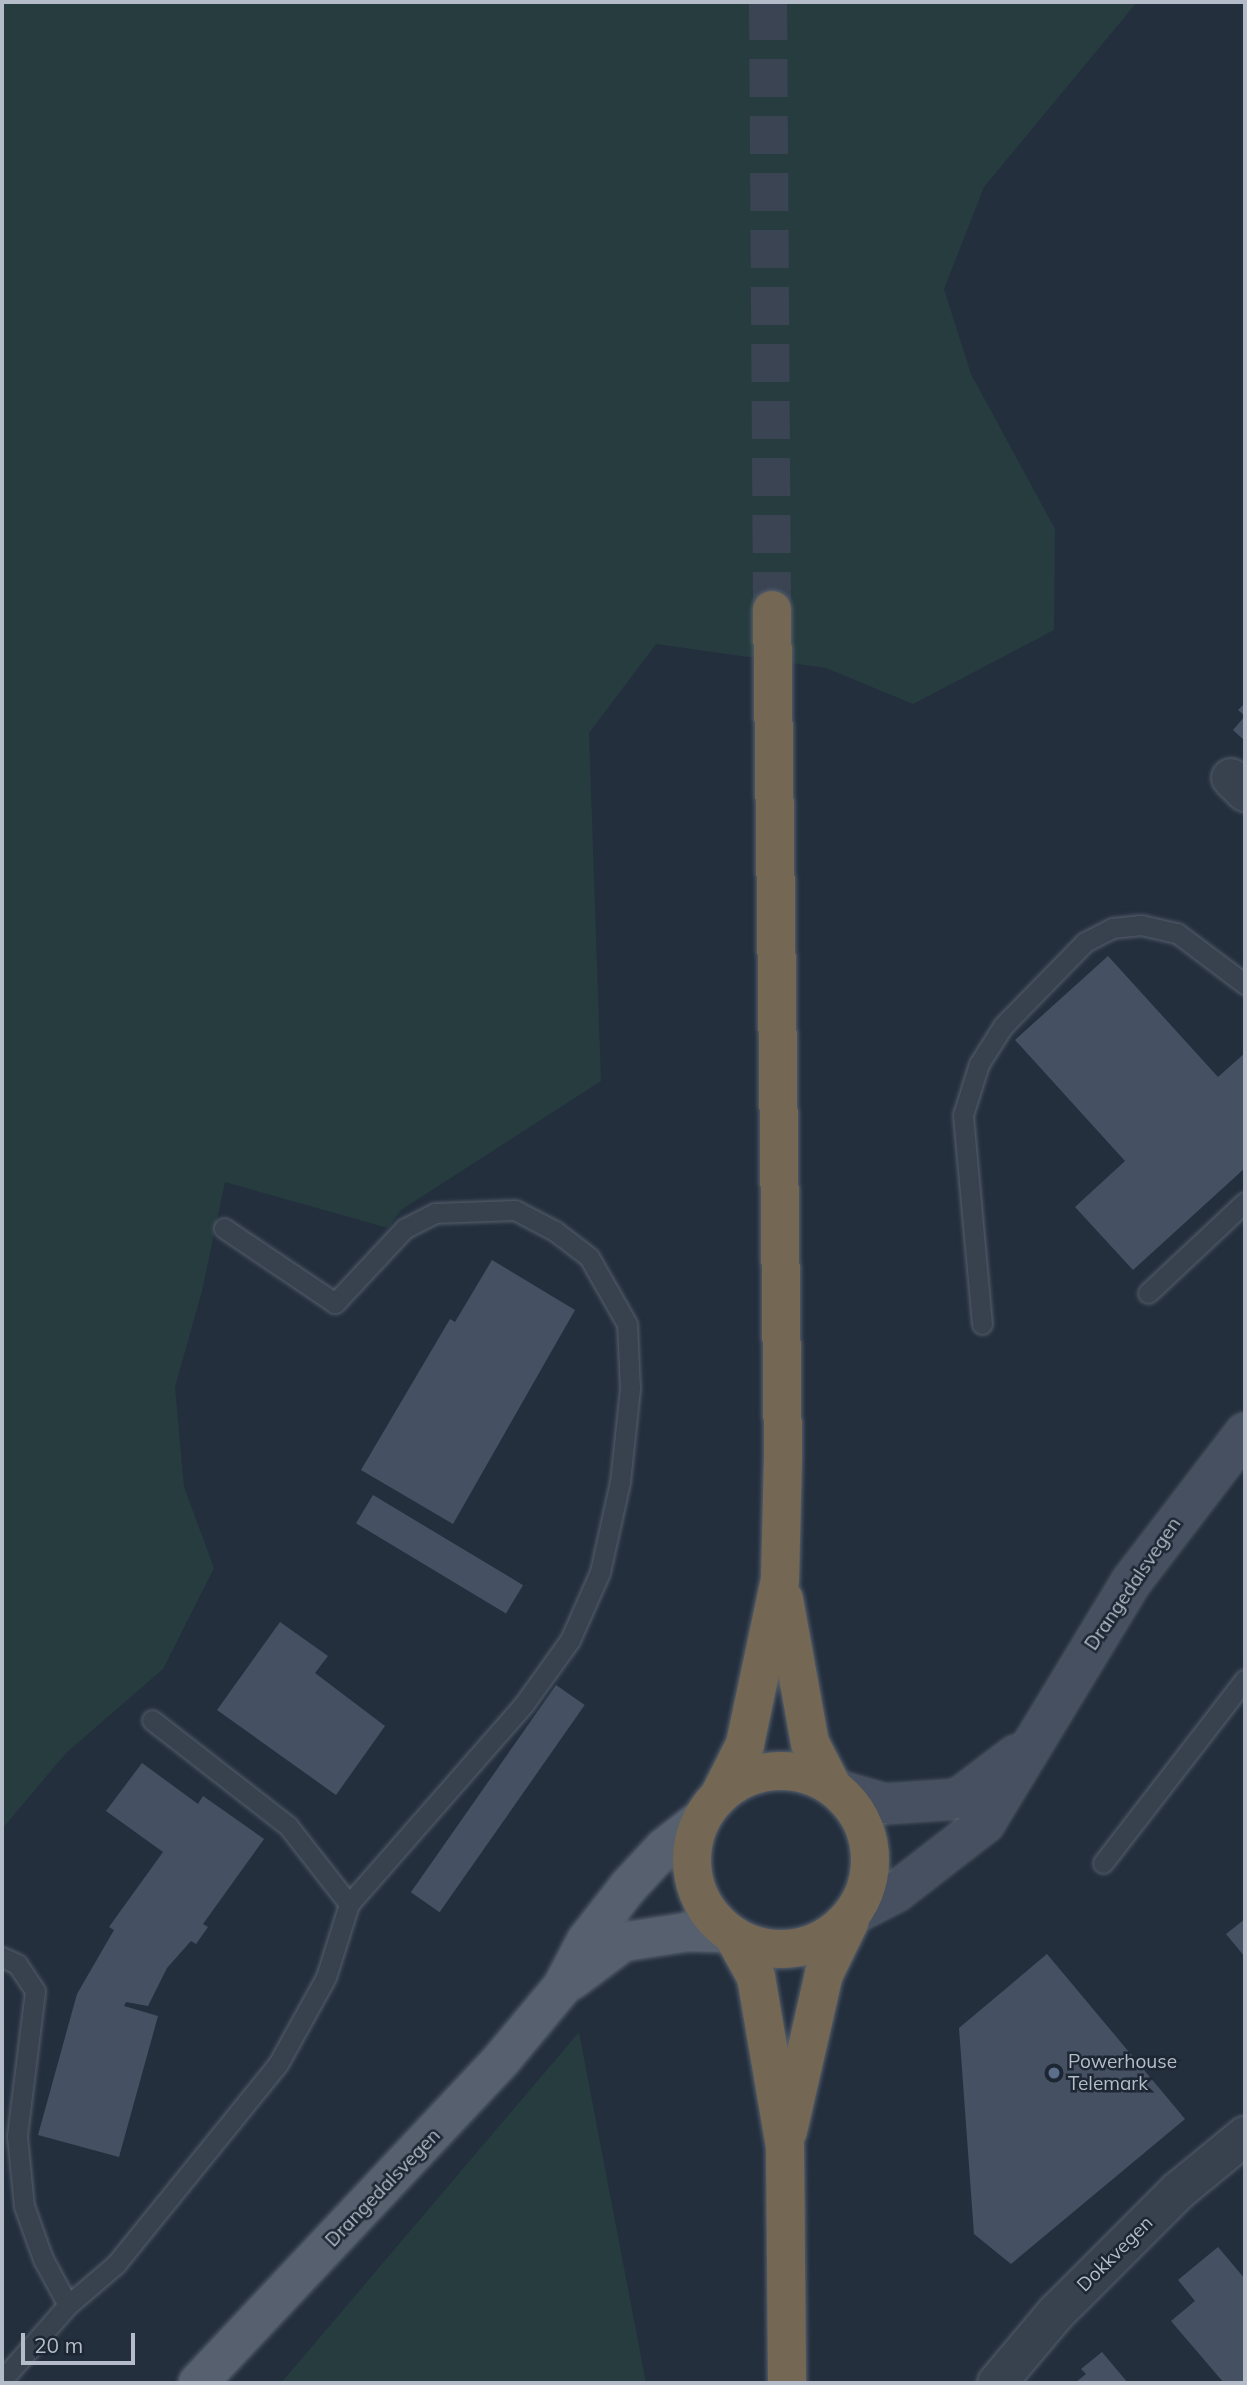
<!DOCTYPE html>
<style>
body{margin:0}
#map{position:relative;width:1247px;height:2385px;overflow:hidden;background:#242f3e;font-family:Mulish,sans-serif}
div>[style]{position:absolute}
.green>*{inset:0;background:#263c3f}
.building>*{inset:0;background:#455162;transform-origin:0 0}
.highway-tunnel>*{height:38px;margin-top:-19px;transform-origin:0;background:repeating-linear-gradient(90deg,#3a4453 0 38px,transparent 0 57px)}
.roads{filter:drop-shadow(0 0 2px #565f6c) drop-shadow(0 0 2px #565f6c)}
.lane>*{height:19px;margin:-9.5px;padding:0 9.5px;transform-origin:9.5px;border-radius:9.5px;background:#38414e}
.street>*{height:38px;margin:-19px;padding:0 19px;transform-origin:19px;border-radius:19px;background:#38414e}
.secondary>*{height:38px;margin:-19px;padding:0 19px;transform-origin:19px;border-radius:19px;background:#465061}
.primary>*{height:38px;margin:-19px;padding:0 19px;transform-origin:19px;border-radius:19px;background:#56606e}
.highway>*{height:38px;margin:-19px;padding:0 19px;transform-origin:19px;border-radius:19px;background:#746855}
.highway>.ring{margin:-19px;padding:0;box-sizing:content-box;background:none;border:38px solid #746855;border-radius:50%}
.dots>*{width:19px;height:19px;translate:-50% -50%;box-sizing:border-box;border:4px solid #1d2633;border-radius:50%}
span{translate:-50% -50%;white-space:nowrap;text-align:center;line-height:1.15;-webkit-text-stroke:5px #1d2633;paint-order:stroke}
.street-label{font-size:19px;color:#b4bcc9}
.poi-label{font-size:19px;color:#b4bcc9}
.left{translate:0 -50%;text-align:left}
.frame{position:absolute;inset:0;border:4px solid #b4bcc9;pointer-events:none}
.scale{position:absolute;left:21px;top:2333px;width:114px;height:32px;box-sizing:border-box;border:4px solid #b4bcc9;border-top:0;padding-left:9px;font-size:21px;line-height:24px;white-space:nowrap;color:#b4bcc9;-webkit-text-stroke:5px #1d2633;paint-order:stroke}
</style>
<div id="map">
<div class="green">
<div style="clip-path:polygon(2px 2px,1137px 2px,984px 187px,944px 289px,971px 374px,1055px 529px,1054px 630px,913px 704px,826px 668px,656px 644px,589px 733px,601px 1081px,401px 1210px,388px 1228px,225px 1182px,202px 1291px,175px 1387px,184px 1487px,214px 1568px,163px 1669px,66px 1753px,2px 1829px)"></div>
<div style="clip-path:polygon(579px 2032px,646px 2383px,281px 2383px)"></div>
</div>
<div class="building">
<div style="clip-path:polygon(1245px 703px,1245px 741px,1233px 730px,1245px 716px,1238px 710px)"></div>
<div style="clip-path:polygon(1108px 956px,1218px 1077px,1245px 1053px,1245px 1168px,1133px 1270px,1075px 1207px,1125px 1161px,1015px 1040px)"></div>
<div style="clip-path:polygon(492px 1260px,575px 1310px,453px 1524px,361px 1470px,450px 1319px,455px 1322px)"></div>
<div style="left:373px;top:1495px;width:175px;height:33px;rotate:31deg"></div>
<div style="clip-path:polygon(280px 1622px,328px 1656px,315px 1673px,385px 1726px,336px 1795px,217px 1710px)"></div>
<div style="left:556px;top:1685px;width:35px;height:253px;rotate:35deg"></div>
<div style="clip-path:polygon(142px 1763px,198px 1804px,203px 1796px,264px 1839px,203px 1924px,208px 1927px,196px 1944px,191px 1941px,167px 1968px,148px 2006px,126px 2002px,124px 2006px,158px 2016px,119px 2157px,38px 2135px,77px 1994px,114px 1930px,109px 1927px,163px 1852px,106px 1811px)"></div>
<div style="clip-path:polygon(1245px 1919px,1245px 1957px,1226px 1934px)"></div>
<div style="clip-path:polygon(1047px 1954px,1185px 2119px,1011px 2264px,974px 2234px,959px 2028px)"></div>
<div style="clip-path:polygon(1218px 2247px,1245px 2279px,1245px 2383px,1224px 2383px,1171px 2321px,1195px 2301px,1178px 2280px)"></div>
<div style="clip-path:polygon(1102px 2352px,1128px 2383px,1075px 2383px,1086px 2374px,1081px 2369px)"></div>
</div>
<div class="highway-tunnel">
<div style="left:768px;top:2px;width:608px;rotate:89.62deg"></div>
</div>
<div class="roads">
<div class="lane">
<div style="left:1148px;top:1293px;width:133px;rotate:-43.2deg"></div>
<div style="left:982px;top:1324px;width:210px;rotate:-95.2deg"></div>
<div style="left:963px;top:1115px;width:53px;rotate:-72.6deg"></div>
<div style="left:979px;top:1064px;width:45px;rotate:-57.7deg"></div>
<div style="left:1003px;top:1026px;width:117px;rotate:-45.7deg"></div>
<div style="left:1085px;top:942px;width:30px;rotate:-27deg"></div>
<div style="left:1112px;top:928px;width:29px;rotate:-6deg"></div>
<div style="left:1141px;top:925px;width:37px;rotate:13deg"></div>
<div style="left:1177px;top:933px;width:85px;rotate:36.9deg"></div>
<div style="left:152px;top:1720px;width:172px;rotate:37.9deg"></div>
<div style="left:288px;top:1826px;width:99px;rotate:52deg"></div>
<div style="left:1103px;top:1863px;width:232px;rotate:-52.3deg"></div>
<div style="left:2px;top:1957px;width:17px;rotate:25deg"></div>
<div style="left:17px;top:1964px;width:32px;rotate:56deg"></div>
<div style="left:35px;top:1991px;width:146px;rotate:97.1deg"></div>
<div style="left:17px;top:2136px;width:70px;rotate:84.3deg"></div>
<div style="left:24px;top:2206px;width:56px;rotate:70.3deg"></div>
<div style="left:43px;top:2259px;width:52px;rotate:61.5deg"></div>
<div style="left:2px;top:2380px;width:100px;rotate:-48.7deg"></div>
<div style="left:68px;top:2305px;width:63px;rotate:-40.5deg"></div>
<div style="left:116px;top:2264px;width:257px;rotate:-51deg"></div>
<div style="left:278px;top:2064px;width:99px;rotate:-61.1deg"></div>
<div style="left:326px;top:1977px;width:77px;rotate:-72.5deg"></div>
<div style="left:349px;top:1904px;width:266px;rotate:-48.8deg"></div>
<div style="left:524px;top:1704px;width:79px;rotate:-54.3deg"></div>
<div style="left:570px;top:1640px;width:74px;rotate:-66.2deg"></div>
<div style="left:600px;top:1572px;width:92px;rotate:-77.5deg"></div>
<div style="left:620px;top:1482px;width:94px;rotate:-83.9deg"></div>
<div style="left:630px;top:1389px;width:65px;rotate:-92.6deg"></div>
<div style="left:627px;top:1324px;width:77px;rotate:-119.6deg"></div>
<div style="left:589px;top:1257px;width:43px;rotate:-142.6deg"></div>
<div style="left:555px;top:1231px;width:45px;rotate:-152.3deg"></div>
<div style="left:515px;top:1210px;width:80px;rotate:177.9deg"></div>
<div style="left:435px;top:1213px;width:34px;rotate:153deg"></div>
<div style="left:405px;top:1228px;width:103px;rotate:133deg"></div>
<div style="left:335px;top:1303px;width:134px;rotate:-146deg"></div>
</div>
<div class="street">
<div style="left:1231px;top:778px;width:20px;rotate:45deg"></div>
<div style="left:997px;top:2383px;width:92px;rotate:-49.9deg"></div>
<div style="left:1056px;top:2313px;width:173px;rotate:-45deg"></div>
<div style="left:1178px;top:2191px;width:87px;rotate:-39.4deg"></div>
</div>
<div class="secondary">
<div style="left:840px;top:1791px;width:47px;rotate:16.1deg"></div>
<div style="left:885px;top:1804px;width:73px;rotate:-3.9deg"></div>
<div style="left:958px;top:1799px;width:73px;rotate:-37.2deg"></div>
<div style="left:855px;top:1913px;width:46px;rotate:-27.1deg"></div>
<div style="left:896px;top:1892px;width:113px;rotate:-37.8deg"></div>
<div style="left:985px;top:1823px;width:282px;rotate:-58.8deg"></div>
<div style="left:1131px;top:1582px;width:188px;rotate:-52.6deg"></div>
</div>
<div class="primary">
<div style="left:572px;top:1980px;width:64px;rotate:-36.7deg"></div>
<div style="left:623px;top:1942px;width:65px;rotate:-8.9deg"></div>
<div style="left:687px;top:1932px;width:42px;rotate:1.4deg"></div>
<div style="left:198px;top:2383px;width:444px;rotate:-46.8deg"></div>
<div style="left:502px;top:2059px;width:94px;rotate:-50.2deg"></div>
<div style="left:562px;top:1987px;width:52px;rotate:-62.4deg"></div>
<div style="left:586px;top:1941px;width:68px;rotate:-52.1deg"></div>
<div style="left:628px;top:1887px;width:53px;rotate:-47.3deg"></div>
<div style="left:664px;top:1848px;width:46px;rotate:-37.9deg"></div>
</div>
<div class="highway">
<div style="left:784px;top:1599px;width:146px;rotate:79.8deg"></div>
<div style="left:810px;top:1743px;width:46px;rotate:62.9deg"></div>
<div class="ring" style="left:692px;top:1771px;width:140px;height:140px"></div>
<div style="left:720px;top:1794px;width:56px;rotate:-63.4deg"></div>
<div style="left:745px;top:1744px;width:168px;rotate:-78deg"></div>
<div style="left:780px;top:1580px;width:124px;rotate:-88.6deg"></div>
<div style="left:783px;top:1456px;width:846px;rotate:-90.74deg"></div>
<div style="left:734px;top:1937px;width:46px;rotate:61.2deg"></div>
<div style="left:756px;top:1977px;width:172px;rotate:80.3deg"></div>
<div style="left:785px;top:2147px;width:236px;rotate:89.5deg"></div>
<div style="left:788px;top:2131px;width:161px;rotate:-77.1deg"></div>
<div style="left:824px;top:1974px;width:59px;rotate:-63.9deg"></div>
</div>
</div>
<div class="dots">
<div style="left:1054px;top:2073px;background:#5c6f8a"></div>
</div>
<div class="street-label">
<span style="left:1133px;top:1584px;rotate:-56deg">Drangedalsvegen</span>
<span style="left:383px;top:2188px;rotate:-46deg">Drangedalsvegen</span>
<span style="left:1115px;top:2254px;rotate:-45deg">Dokkvegen</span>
</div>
<div class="poi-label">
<span class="left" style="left:1068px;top:2073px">Powerhouse<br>Telemark</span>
</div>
<div class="frame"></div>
<div class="scale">20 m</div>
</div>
